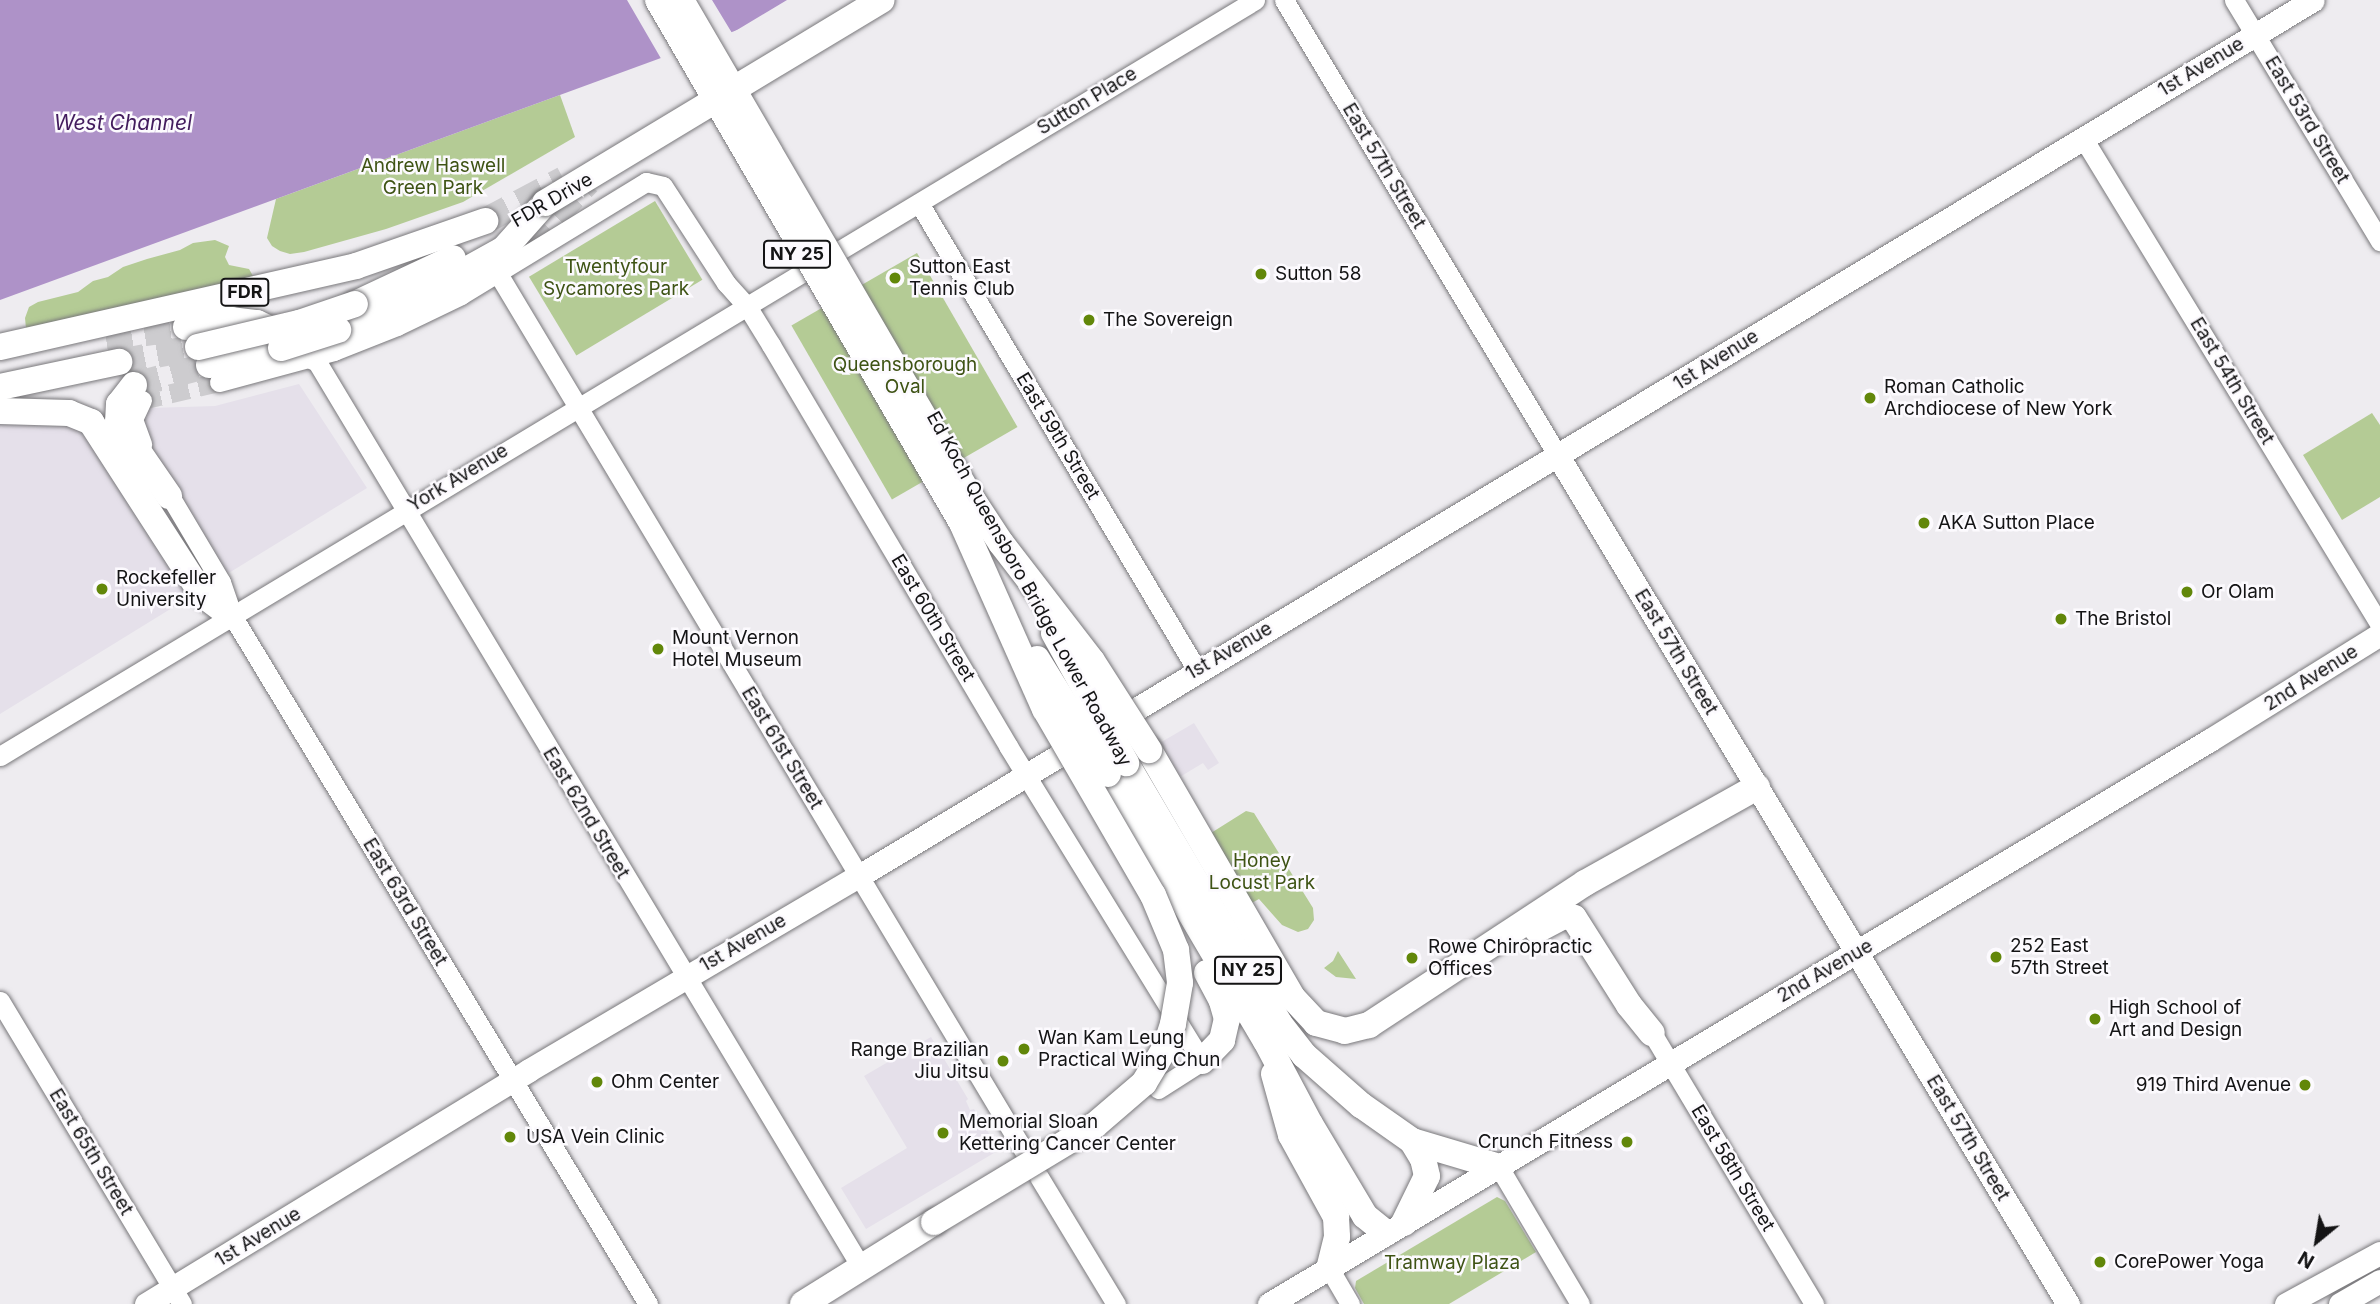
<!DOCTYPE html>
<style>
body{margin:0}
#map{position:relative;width:2380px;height:1304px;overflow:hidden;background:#eeecf0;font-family:Inter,sans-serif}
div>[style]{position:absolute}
.built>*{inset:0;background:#e5e0ea}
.green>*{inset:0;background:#b4cb95;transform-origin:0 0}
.water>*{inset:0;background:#ae92c8}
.pier>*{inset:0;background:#eeecf0}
.secondary-tunnel>*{height:19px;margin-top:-9.5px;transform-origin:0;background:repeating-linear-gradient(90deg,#cdcccf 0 19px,transparent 0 29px)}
.highway-tunnel>*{height:26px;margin-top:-13px;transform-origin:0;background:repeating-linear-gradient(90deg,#cdcccf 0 26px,transparent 0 39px)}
.roads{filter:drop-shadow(0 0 2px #79787b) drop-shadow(0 0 2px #79787b)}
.secondary>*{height:19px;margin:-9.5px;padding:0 9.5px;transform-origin:9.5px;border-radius:9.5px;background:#fff}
.primary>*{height:23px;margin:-11.5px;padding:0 11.5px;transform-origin:11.5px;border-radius:11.5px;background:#fff}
.highway>*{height:26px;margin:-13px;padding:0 13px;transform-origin:13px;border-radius:13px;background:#fff}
.bridges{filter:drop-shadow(0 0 2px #79787b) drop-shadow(0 0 2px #79787b)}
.highway-bridge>*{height:26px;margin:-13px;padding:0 13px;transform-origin:13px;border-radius:13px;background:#fff}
.dots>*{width:19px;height:19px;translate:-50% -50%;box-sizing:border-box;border:4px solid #fcfafe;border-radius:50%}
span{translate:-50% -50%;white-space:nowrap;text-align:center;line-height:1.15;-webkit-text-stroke:5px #fcfafe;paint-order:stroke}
.shield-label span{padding:2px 5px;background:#fcfafe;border:2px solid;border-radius:5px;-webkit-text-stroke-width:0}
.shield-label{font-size:18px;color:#141415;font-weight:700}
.street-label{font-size:19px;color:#141415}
.park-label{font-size:19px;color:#3e5314}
.poi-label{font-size:19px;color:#141415}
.left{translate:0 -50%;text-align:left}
.right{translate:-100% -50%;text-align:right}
.water-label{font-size:21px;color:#431c5e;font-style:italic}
.north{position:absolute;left:2282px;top:1206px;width:70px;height:70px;-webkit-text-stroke:5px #fcfafe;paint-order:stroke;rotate:210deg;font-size:19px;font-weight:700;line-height:28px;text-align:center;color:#141415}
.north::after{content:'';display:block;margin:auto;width:24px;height:32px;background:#141415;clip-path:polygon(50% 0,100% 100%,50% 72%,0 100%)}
</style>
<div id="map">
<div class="built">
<div style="clip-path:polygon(299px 384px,367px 488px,0 714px,0 419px,86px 419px,150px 408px,215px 406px)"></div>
<div style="clip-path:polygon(1194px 723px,1219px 763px,1208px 770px,1203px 763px,1178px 778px,1158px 744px)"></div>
<div style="clip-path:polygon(931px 1037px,968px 1099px,966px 1101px,970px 1110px,974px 1109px,999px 1150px,866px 1229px,841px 1188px,907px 1148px,864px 1076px)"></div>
</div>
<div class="green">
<div style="clip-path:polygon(560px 95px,575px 137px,463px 202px,386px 229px,304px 252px,290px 254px,280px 251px,272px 246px,267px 238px,276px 199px)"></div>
<div style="left:655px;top:201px;width:92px;height:147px;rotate:59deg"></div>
<div style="clip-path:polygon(215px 240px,229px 246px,225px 257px,229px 265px,249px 269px,253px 276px,272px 273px,26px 328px,25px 318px,29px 307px,38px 302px,78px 292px,93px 281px,108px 277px,123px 267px,147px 259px,180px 250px,193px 243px)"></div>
<div style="left:917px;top:253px;width:201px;height:145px;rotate:60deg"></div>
<div style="clip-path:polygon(2372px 413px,2380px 425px,2380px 497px,2342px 520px,2303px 455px)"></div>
<div style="clip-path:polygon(1246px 811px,1254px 813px,1313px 908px,1314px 920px,1308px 929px,1298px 932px,1282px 925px,1259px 899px,1250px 904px,1211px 833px)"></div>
<div style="clip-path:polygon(1338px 951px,1356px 979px,1336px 977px,1324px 968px,1333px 961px)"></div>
<div style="clip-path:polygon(1497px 1197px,1505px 1201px,1536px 1252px,1449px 1304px,1364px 1304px,1355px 1288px,1356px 1281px)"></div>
</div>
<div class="water">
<div style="clip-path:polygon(0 0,819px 0,0 300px)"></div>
</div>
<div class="pier">
<div style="clip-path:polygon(627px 0,712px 0,732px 33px,787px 0,823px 0,798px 13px,663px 62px)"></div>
</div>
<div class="secondary-tunnel">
<div style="left:142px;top:400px;width:79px;rotate:-13.2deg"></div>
</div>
<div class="highway-tunnel">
<div style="left:485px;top:221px;width:89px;rotate:-28deg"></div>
<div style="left:528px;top:244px;width:86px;rotate:-45.9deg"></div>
<div style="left:106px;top:339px;width:81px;rotate:-8.5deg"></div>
<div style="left:119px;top:362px;width:80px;rotate:-10.8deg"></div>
<div style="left:134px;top:385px;width:78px;rotate:-14.9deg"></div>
</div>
<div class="roads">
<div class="secondary">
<div style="left:1284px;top:0;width:532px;rotate:59deg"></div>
<div style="left:2234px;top:0;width:282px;rotate:58.8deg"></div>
<div style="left:2083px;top:138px;width:570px;rotate:58.62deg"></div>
<div style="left:919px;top:203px;width:543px;rotate:59.24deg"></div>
<div style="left:497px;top:272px;width:1025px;rotate:59.06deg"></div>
<div style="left:314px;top:357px;width:1062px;rotate:58.99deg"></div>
<div style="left:219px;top:382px;width:119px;rotate:-15.1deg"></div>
<div style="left:334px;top:351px;width:68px;rotate:-21.6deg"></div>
<div style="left:397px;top:326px;width:71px;rotate:-25.8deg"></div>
<div style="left:461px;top:295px;width:217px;rotate:-31.4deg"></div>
<div style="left:646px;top:182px;width:17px;rotate:13deg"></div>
<div style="left:663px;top:186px;width:116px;rotate:57deg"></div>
<div style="left:726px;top:283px;width:31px;rotate:48deg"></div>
<div style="left:747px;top:306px;width:46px;rotate:58.4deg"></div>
<div style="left:771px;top:345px;width:466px;rotate:59.4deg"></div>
<div style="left:1008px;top:746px;width:370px;rotate:58.4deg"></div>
<div style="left:1202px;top:1061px;width:52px;rotate:147.5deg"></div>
<div style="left:142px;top:400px;width:21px;rotate:115deg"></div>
<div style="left:133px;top:419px;width:27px;rotate:70deg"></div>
<div style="left:164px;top:486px;width:112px;rotate:59.3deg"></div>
<div style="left:221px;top:582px;width:37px;rotate:71deg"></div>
<div style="left:233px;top:617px;width:803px;rotate:58.86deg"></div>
<div style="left:0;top:756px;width:1465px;rotate:-31.06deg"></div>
<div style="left:0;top:1001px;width:353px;rotate:59deg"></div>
<div style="left:1652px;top:1033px;width:316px;rotate:59.1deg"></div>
<div style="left:1499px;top:1167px;width:159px;rotate:59.4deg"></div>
<div style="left:1039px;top:1177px;width:149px;rotate:58.8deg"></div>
<div style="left:1329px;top:1268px;width:42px;rotate:59.7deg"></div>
</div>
<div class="primary">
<div style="left:1558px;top:456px;width:990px;rotate:58.98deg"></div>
<div style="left:146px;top:1304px;width:449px;rotate:-31.4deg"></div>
<div style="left:529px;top:1070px;width:383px;rotate:-30.5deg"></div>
<div style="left:859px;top:876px;width:1697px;rotate:-31.07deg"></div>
<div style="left:1269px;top:1304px;width:1097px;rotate:-30.94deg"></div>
<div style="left:2210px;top:740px;width:200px;rotate:-31.9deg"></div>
<div style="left:2286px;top:1304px;width:107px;rotate:-28.5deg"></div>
<div style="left:2340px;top:1304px;width:46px;rotate:-29.9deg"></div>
</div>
<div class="highway">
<div style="left:355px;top:304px;width:108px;rotate:-25.1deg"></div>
<div style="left:186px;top:327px;width:46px;rotate:-8.8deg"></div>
<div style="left:231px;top:320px;width:26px;rotate:7deg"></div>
<div style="left:257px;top:323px;width:47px;rotate:25.5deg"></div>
<div style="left:299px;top:343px;width:21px;rotate:43deg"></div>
<div style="left:338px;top:330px;width:80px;rotate:-22.1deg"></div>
<div style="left:412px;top:300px;width:105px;rotate:-29deg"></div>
<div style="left:504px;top:249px;width:62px;rotate:-48.3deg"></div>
<div style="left:0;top:347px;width:365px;rotate:-12.8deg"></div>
<div style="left:356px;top:266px;width:137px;rotate:-19.2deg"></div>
<div style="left:209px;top:365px;width:74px;rotate:-13.3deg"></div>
<div style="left:134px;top:385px;width:24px;rotate:128deg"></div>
<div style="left:119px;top:404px;width:18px;rotate:93deg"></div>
<div style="left:118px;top:422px;width:90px;rotate:55.4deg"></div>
<div style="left:0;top:387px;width:122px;rotate:-11.9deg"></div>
<div style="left:0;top:411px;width:69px;rotate:1.7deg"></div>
<div style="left:69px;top:413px;width:24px;rotate:22deg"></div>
<div style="left:91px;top:422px;width:205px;rotate:57.2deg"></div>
<div style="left:202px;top:594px;width:39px;rotate:37deg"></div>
<div style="left:1149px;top:750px;width:287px;rotate:59.9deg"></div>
<div style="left:1293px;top:998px;width:34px;rotate:47deg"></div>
<div style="left:1316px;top:1023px;width:30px;rotate:15deg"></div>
<div style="left:1345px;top:1031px;width:25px;rotate:-14deg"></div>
<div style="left:1369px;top:1025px;width:258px;rotate:-33.3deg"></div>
<div style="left:1585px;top:883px;width:197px;rotate:-29.2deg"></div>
<div style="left:1126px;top:763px;width:302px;rotate:59.5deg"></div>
<div style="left:1279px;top:1023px;width:41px;rotate:52deg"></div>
<div style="left:1304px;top:1055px;width:76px;rotate:41.3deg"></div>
<div style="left:1361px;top:1105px;width:62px;rotate:35.2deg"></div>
<div style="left:1412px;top:1141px;width:91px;rotate:16.6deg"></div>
<div style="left:1108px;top:774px;width:310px;rotate:59.4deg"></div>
<div style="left:1266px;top:1041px;width:94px;rotate:62.1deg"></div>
<div style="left:1310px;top:1124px;width:107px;rotate:59.1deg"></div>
<div style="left:1365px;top:1216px;width:27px;rotate:39deg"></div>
<div style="left:1537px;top:930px;width:30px;rotate:-28deg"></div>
<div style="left:1563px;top:916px;width:11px;rotate:10deg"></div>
<div style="left:1574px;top:918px;width:103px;rotate:57.7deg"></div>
<div style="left:1629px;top:1005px;width:36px;rotate:51deg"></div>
<div style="left:1202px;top:1061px;width:29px;rotate:-46deg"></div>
<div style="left:1222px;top:1040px;width:22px;rotate:-77deg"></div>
<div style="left:1227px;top:1019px;width:19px;rotate:-106deg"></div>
<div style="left:1222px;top:1001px;width:32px;rotate:-118deg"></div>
<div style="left:1274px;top:1074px;width:63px;rotate:74.4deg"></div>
<div style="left:1291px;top:1135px;width:94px;rotate:61.2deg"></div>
<div style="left:1336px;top:1217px;width:20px;rotate:87deg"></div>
<div style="left:1337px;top:1237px;width:32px;rotate:104deg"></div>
<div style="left:1404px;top:1223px;width:52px;rotate:-63.9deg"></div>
<div style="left:1427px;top:1176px;width:17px;rotate:-103deg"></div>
<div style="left:1423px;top:1159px;width:21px;rotate:-121deg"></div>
<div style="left:803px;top:1304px;width:155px;rotate:-32deg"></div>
</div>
</div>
<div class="bridges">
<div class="highway-bridge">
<div style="left:658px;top:0;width:605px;rotate:59.83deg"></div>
<div style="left:962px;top:523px;width:204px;rotate:66deg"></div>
<div style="left:1045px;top:709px;width:215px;rotate:59.9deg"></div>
<div style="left:1153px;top:895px;width:60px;rotate:67.3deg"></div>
<div style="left:1176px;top:950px;width:33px;rotate:83deg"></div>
<div style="left:1180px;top:983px;width:42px;rotate:99.7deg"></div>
<div style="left:1173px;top:1024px;width:25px;rotate:108deg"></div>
<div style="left:1165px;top:1048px;width:41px;rotate:121deg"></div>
<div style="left:1144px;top:1083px;width:65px;rotate:139.4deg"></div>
<div style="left:1095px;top:1125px;width:188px;rotate:148.9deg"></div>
<div style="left:681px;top:0;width:570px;rotate:59.79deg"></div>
<div style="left:968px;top:493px;width:60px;rotate:56.6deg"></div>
<div style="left:1001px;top:543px;width:149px;rotate:52.4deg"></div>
<div style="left:1092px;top:661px;width:106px;rotate:57.4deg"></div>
<div style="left:545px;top:203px;width:393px;rotate:-31.1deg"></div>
<div style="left:198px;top:347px;width:104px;rotate:-13.4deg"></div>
<div style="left:299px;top:323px;width:59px;rotate:-18.7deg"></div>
<div style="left:281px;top:348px;width:60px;rotate:-17.5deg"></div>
<div style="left:1054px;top:633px;width:149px;rotate:61deg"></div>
<div style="left:1037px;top:659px;width:135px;rotate:58.3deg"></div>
</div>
</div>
<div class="dots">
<div style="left:1261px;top:274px;background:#62870a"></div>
<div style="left:895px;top:278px;background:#62870a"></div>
<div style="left:1089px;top:320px;background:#62870a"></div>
<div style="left:1870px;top:398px;background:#62870a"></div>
<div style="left:1924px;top:523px;background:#62870a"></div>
<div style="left:102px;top:589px;background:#62870a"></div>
<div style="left:2187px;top:592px;background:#62870a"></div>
<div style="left:2061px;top:619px;background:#62870a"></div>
<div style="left:658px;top:649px;background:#62870a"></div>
<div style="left:1996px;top:957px;background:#62870a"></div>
<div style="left:1412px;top:958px;background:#62870a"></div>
<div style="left:2095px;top:1019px;background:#62870a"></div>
<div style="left:1024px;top:1049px;background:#62870a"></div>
<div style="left:1003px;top:1061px;background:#62870a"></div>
<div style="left:597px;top:1082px;background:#62870a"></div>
<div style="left:2305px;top:1085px;background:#62870a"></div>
<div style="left:943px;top:1133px;background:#62870a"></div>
<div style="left:510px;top:1137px;background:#62870a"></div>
<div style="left:1627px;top:1142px;background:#62870a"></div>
<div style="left:2100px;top:1262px;background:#62870a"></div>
</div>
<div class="shield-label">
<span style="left:797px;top:254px">NY 25</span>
<span style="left:245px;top:292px">FDR</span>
<span style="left:1248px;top:970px">NY 25</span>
</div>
<div class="street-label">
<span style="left:2201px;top:67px;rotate:-31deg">1st Avenue</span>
<span style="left:1087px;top:101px;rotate:-31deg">Sutton Place</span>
<span style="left:2307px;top:120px;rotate:59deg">East 53rd Street</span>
<span style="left:1384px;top:166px;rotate:59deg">East 57th Street</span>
<span style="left:552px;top:200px;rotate:-30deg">FDR Drive</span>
<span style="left:1716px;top:360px;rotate:-32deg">1st Avenue</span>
<span style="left:2232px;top:381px;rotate:59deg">East 54th Street</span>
<span style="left:1058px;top:436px;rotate:59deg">East 59th Street</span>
<span style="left:458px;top:478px;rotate:-31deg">York Avenue</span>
<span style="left:1029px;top:589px;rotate:61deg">Ed Koch Queensboro Bridge Lower Roadway</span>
<span style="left:933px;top:618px;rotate:59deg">East 60th Street</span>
<span style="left:1229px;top:651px;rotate:-30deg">1st Avenue</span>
<span style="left:1676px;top:652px;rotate:59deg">East 57th Street</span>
<span style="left:2311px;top:678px;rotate:-32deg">2nd Avenue</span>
<span style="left:782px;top:748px;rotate:59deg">East 61st Street</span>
<span style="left:586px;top:813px;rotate:59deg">East 62nd Street</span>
<span style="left:405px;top:902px;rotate:59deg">East 63rd Street</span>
<span style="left:743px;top:943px;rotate:-30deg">1st Avenue</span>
<span style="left:1825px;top:971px;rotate:-30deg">2nd Avenue</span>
<span style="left:1968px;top:1138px;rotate:59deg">East 57th Street</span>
<span style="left:91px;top:1152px;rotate:59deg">East 65th Street</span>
<span style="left:1733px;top:1168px;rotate:59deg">East 58th Street</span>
<span style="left:258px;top:1237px;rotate:-31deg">1st Avenue</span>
</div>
<div class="park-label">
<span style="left:433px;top:177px">Andrew Haswell<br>Green Park</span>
<span style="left:616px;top:278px">Twentyfour<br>Sycamores Park</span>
<span style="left:905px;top:376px">Queensborough<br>Oval</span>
<span style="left:1262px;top:872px">Honey<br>Locust Park</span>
<span style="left:1452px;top:1263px">Tramway Plaza</span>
</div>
<div class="poi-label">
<span class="left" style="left:909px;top:278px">Sutton East<br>Tennis Club</span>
<span class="left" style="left:1275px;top:274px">Sutton 58</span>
<span class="left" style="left:1103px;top:320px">The Sovereign</span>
<span class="left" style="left:1884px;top:398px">Roman Catholic<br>Archdiocese of New York</span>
<span class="left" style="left:1938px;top:523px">AKA Sutton Place</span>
<span class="left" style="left:116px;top:589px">Rockefeller<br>University</span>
<span class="left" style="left:2201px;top:592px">Or Olam</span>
<span class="left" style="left:2075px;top:619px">The Bristol</span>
<span class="left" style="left:672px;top:649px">Mount Vernon<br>Hotel Museum</span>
<span class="left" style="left:2010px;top:957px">252 East<br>57th Street</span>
<span class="left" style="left:1428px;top:958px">Rowe Chiropractic<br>Offices</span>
<span class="left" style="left:2109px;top:1019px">High School of<br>Art and Design</span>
<span class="left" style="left:1038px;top:1049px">Wan Kam Leung<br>Practical Wing Chun</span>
<span class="right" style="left:989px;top:1061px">Range Brazilian<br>Jiu Jitsu</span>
<span class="left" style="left:611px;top:1082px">Ohm Center</span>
<span class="right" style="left:2291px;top:1085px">919 Third Avenue</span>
<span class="left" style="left:959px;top:1133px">Memorial Sloan<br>Kettering Cancer Center</span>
<span class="left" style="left:526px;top:1137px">USA Vein Clinic</span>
<span class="right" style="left:1613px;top:1142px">Crunch Fitness</span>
<span class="left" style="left:2114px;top:1262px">CorePower Yoga</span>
</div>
<div class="water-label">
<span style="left:123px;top:123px">West Channel</span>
</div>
<div class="north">N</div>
</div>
